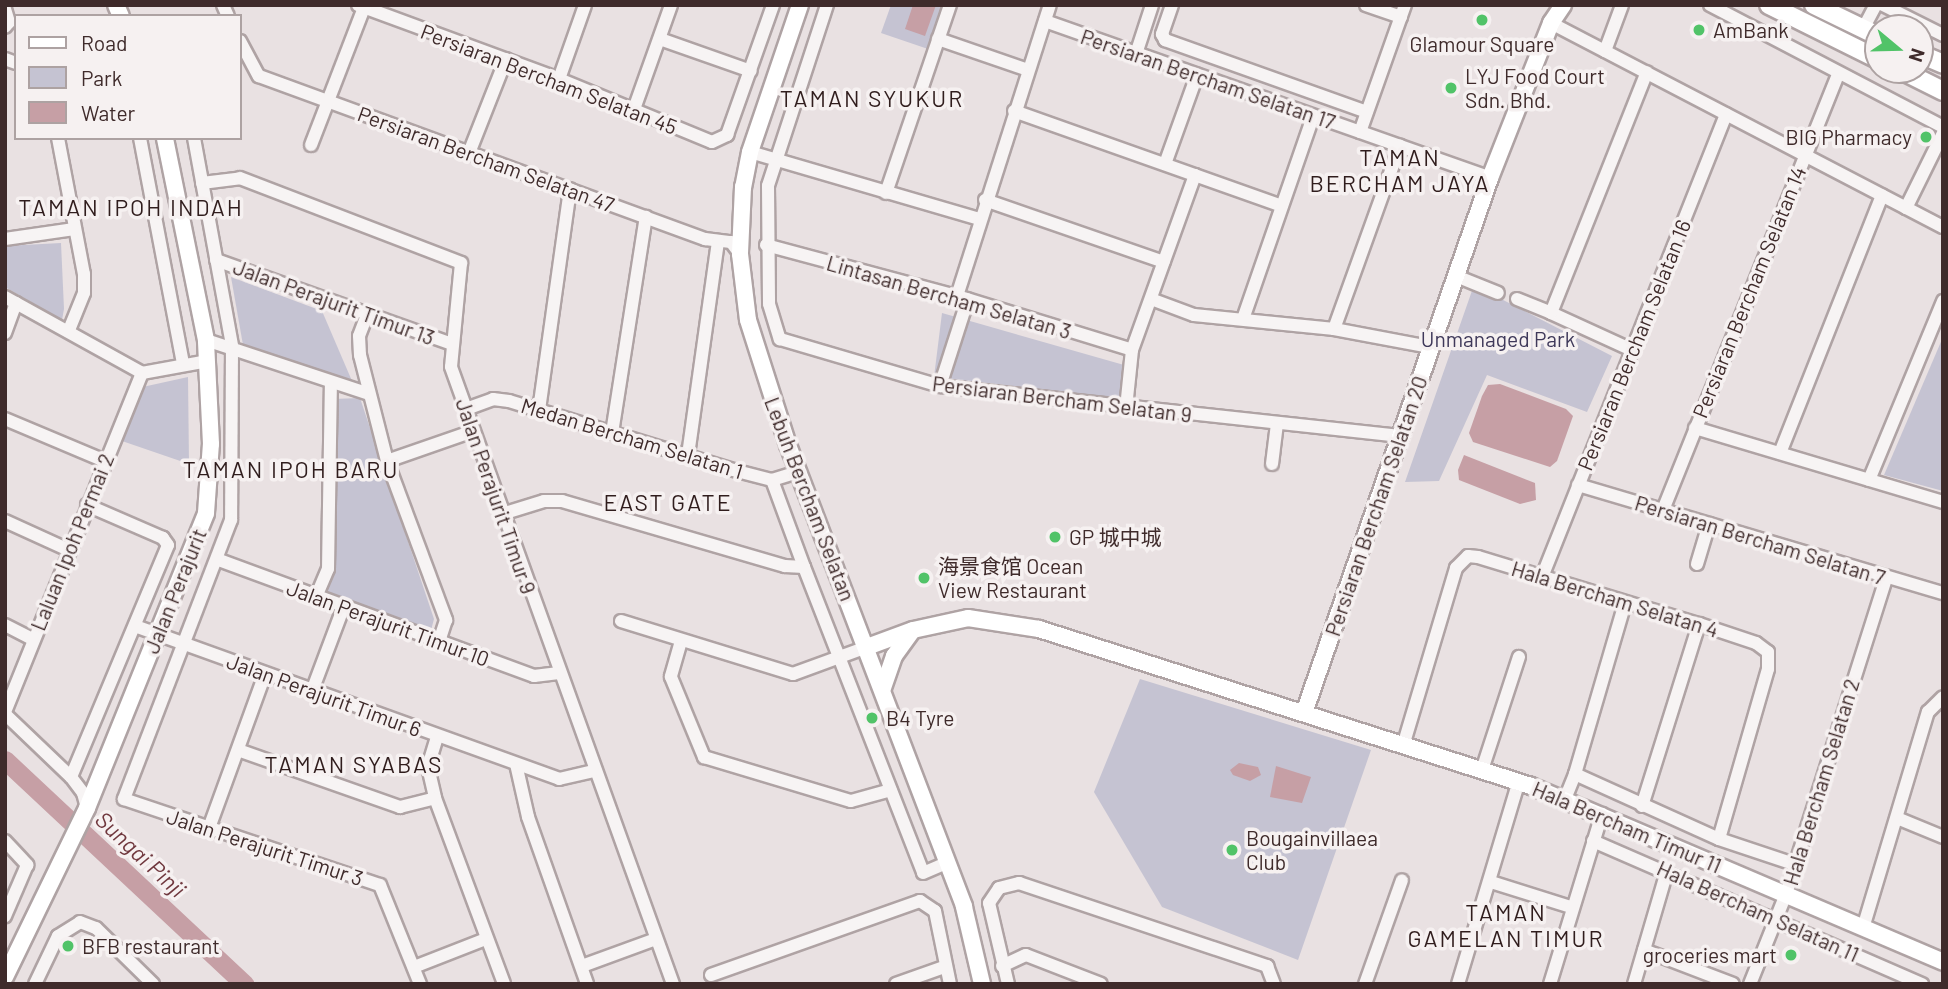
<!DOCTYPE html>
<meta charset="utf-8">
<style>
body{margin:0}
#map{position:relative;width:1948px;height:989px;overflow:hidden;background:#e9e1e2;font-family:Barlow,"Noto Sans SC",sans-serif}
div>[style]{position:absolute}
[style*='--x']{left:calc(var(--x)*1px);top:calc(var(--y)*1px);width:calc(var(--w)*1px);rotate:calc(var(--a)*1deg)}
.green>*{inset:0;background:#c5c3d2}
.water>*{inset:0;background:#c69fa5}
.river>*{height:19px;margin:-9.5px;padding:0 9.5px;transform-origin:9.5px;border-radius:9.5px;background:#c69fa5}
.roads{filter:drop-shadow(2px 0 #afa3a4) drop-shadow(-2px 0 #afa3a4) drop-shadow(0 2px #afa3a4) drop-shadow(0 -2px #afa3a4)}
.street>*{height:12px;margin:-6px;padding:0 6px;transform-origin:6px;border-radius:6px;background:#f7f4f4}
.secondary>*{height:16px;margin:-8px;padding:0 8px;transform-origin:8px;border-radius:8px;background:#fff}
.primary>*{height:18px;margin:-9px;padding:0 9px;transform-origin:9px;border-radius:9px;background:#fff}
.dots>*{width:19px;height:19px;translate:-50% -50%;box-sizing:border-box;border:4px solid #f6f1f1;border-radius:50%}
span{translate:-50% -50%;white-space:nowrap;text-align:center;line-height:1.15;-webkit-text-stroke:7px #f6f1f1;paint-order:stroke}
.poi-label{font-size:21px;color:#3f2b2b}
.left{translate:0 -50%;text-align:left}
.right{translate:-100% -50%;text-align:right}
.street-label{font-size:21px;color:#3f2b2b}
.park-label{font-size:21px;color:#3f395a}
.neighbourhood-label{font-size:23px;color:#301d1d;letter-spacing:2px}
.water-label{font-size:23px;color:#70383e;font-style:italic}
.frame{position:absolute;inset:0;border:7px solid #3f2b2b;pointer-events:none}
.legend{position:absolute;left:14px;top:14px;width:228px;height:126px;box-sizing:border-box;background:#f6f1f1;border:2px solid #ada2a2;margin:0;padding:9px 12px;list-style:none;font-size:21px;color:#3f2b2b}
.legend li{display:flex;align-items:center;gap:14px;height:35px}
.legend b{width:35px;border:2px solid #ada2a2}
.north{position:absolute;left:1864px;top:14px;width:70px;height:70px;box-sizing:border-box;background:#f6f1f1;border:2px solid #ada2a2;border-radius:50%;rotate:109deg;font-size:19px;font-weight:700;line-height:28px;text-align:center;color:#3f2b2b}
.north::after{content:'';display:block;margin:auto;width:24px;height:32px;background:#51c368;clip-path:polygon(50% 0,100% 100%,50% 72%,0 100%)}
</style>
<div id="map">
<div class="green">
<div style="clip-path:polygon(891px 5px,943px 5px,928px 49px,881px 33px)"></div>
<div style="clip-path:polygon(61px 243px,64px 309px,62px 320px,5px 287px,5px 246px)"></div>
<div style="clip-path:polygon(231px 277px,322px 311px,352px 381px,243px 345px)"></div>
<div style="clip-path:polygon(1474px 285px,1612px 356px,1587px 412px,1487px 375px,1439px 481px,1405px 482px)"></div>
<div style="clip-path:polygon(942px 313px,1124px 365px,1125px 403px,934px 377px)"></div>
<div style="clip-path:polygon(1943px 337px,1943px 491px,1884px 475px)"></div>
<div style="clip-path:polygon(188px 377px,189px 464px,122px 441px,138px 388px)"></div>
<div style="clip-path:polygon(360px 398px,434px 619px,430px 634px,325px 597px,334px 556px,333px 399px)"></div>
<div style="clip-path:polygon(1140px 679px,1371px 750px,1298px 960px,1162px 907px,1094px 792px)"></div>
</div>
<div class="water">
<div style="clip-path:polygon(913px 5px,936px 5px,925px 36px,905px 29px)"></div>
<div style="clip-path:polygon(1500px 384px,1566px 409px,1573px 416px,1557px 461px,1550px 467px,1473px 442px,1469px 433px,1482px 396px,1488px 385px)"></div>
<div style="clip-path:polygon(1464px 455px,1535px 483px,1536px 500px,1520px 504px,1459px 480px,1458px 470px)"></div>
<div style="clip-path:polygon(1239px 763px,1258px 767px,1261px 775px,1250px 781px,1233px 775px,1230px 770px)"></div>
<div style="clip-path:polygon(1276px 766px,1311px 777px,1302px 803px,1270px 797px)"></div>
</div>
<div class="river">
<div style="--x:5;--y:760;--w:328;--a:43.1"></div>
</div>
<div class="roads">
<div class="street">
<div style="--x:223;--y:5;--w:12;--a:66"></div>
<div style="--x:358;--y:5;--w:214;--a:20.2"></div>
<div style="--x:559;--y:79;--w:165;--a:22.4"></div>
<div style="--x:712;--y:142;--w:17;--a:-25"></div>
<div style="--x:727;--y:135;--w:138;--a:-70.5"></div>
<div style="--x:827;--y:5;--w:190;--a:108.1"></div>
<div style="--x:768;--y:186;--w:118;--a:89.5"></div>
<div style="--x:769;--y:304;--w:37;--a:73"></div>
<div style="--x:780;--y:339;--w:167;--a:16.4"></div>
<div style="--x:940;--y:386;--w:464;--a:6.2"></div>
<div style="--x:1172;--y:5;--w:31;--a:109"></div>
<div style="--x:1162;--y:34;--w:7;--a:63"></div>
<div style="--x:1165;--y:40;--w:214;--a:19.6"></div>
<div style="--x:1366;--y:5;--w:37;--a:19"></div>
<div style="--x:1710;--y:5;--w:263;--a:27.6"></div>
<div style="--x:1883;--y:5;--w:67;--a:26.6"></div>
<div style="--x:5;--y:9;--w:14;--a:73"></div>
<div style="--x:9;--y:22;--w:6;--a:129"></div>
<div style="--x:1045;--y:21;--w:472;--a:19.4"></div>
<div style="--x:1551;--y:23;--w:442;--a:27.5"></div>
<div style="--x:1863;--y:29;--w:27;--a:-62"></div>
<div style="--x:660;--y:39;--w:96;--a:19.4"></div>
<div style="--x:938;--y:39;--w:95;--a:19"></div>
<div style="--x:240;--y:41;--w:40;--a:62"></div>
<div style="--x:259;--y:76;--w:475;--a:20.1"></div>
<div style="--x:705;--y:239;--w:26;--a:7"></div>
<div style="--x:731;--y:242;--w:15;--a:53"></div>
<div style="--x:1605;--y:51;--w:49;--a:-69.7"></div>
<div style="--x:1136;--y:54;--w:52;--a:-71.9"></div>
<div style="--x:5;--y:59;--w:12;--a:20"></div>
<div style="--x:559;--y:79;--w:78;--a:-70.6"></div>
<div style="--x:1014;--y:111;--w:284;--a:19.5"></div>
<div style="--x:633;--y:112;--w:114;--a:-70.4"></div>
<div style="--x:1360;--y:132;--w:135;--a:-70.5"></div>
<div style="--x:58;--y:138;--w:138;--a:79.2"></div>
<div style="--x:84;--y:274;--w:19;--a:90"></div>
<div style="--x:84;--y:293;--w:40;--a:112"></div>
<div style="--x:140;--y:138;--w:230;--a:79.2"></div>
<div style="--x:194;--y:138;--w:211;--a:79.6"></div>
<div style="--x:232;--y:346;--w:174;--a:90.3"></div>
<div style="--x:231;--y:520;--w:299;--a:111"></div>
<div style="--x:124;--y:799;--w:270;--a:18.6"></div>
<div style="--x:380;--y:885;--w:107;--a:68"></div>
<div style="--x:311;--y:145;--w:147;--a:-68.9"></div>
<div style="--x:750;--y:152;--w:239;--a:16.3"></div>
<div style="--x:469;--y:153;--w:101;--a:-68.5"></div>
<div style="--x:1165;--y:164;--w:95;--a:-70.2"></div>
<div style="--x:202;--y:183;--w:38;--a:-7"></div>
<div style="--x:240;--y:178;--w:237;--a:21"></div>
<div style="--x:461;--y:263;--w:104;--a:95.5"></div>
<div style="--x:451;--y:367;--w:656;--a:70.21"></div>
<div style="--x:886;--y:193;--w:199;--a:-71.2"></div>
<div style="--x:985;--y:200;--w:189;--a:19.1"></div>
<div style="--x:1906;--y:208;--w:84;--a:-63.7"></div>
<div style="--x:5;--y:239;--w:70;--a:-8.2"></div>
<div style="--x:766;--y:245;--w:198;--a:15"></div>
<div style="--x:957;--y:296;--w:183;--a:17.1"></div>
<div style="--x:216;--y:260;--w:251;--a:19.6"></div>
<div style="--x:1456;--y:276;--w:45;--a:22"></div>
<div style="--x:957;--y:296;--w:305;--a:-72.3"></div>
<div style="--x:5;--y:297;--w:157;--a:29"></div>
<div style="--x:1151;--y:299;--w:46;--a:20.4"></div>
<div style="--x:1194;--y:315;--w:141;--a:5.7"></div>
<div style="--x:1334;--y:329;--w:98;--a:10.6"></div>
<div style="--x:1517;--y:299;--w:37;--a:22"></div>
<div style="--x:367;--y:315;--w:22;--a:111"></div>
<div style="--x:359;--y:336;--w:19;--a:87"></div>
<div style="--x:360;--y:355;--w:109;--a:75.7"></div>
<div style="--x:387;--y:461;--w:170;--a:69.6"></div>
<div style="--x:446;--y:620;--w:22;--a:108"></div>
<div style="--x:1243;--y:319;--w:214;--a:-70.9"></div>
<div style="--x:1334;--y:329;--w:195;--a:-70.2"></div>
<div style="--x:5;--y:333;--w:32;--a:-70"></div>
<div style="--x:206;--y:340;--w:172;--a:18.3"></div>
<div style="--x:1632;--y:350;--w:89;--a:-155.4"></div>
<div style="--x:1551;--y:313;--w:259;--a:-68.3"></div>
<div style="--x:142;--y:373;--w:67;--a:-10.3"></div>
<div style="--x:940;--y:386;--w:91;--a:-72.2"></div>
<div style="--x:1126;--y:408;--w:58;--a:-84.1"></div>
<div style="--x:1132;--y:350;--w:186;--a:-70.2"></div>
<div style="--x:466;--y:409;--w:29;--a:-20"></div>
<div style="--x:493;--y:399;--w:16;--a:7"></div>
<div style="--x:509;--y:401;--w:234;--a:17.1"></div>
<div style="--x:733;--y:470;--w:40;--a:14.4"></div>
<div style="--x:772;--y:480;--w:27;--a:-17"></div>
<div style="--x:539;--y:410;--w:223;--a:-82"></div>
<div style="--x:5;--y:419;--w:108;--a:22.8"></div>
<div style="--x:1695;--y:428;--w:259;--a:16.6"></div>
<div style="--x:612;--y:433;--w:219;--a:-81.1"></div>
<div style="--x:1780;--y:453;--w:277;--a:-68.4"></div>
<div style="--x:688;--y:455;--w:216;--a:-82"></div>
<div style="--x:387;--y:461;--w:91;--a:-19.2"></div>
<div style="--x:1272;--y:464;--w:40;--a:-82.9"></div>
<div style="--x:1869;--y:480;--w:194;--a:-67.5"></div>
<div style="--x:1578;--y:485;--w:381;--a:16.5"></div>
<div style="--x:1663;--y:510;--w:469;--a:-68.1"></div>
<div style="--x:502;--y:514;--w:44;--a:-17.2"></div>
<div style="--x:544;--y:501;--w:18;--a:0"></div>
<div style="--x:562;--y:501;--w:232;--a:16.3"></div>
<div style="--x:785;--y:566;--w:19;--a:3"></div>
<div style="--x:804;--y:567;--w:93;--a:-110.2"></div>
<div style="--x:5;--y:521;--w:70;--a:24.4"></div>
<div style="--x:219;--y:560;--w:336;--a:20.2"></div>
<div style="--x:534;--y:676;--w:25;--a:-7"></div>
<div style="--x:1697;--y:564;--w:42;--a:-73.3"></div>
<div style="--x:804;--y:567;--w:328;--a:68.7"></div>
<div style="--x:923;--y:873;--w:26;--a:-23"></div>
<div style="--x:1542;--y:577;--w:498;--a:-68.3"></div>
<div style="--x:316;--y:597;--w:30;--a:-67"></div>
<div style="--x:328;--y:569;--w:187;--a:-89.1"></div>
<div style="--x:1625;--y:603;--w:178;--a:106.3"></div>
<div style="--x:1575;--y:774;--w:158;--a:24.3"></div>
<div style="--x:1719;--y:839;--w:79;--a:18.4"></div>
<div style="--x:621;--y:621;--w:180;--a:17.1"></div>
<div style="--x:793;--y:674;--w:79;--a:-20"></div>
<div style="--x:5;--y:625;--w:31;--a:27"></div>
<div style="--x:135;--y:626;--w:451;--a:19.8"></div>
<div style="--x:559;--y:779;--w:35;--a:-13"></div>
<div style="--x:681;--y:641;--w:37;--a:106"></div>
<div style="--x:671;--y:677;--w:87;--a:67.6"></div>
<div style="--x:704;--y:757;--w:153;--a:16.7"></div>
<div style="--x:851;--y:801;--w:41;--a:-15.4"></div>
<div style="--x:312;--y:691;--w:91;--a:-69.4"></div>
<div style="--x:5;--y:712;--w:366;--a:-68"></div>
<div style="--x:5;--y:714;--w:91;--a:43.7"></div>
<div style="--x:71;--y:777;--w:20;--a:53"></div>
<div style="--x:83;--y:793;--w:16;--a:75"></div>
<div style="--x:437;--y:737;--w:31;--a:107"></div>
<div style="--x:428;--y:767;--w:32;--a:77"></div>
<div style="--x:435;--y:798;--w:198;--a:69.6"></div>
<div style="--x:1403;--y:746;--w:186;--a:-73.4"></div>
<div style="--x:1456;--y:568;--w:17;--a:-45"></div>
<div style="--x:1468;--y:556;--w:10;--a:6"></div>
<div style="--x:1478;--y:557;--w:231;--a:16.9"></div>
<div style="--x:1699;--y:624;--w:60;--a:18.4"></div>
<div style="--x:1756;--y:643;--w:15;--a:37"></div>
<div style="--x:1768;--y:652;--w:17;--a:90"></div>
<div style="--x:1768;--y:669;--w:177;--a:106.1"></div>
<div style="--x:238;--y:750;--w:172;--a:19.4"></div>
<div style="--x:400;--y:807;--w:36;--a:-14"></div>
<div style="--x:516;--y:764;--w:54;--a:77.2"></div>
<div style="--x:528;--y:817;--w:177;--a:70.5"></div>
<div style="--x:1482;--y:770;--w:119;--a:-71.9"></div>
<div style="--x:71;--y:777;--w:251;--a:-67.3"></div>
<div style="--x:168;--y:545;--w:9;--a:-126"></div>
<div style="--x:163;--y:538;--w:83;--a:-156.5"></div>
<div style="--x:1565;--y:799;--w:27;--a:-68"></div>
<div style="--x:1642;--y:806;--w:191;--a:-72.6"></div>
<div style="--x:1897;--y:818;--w:50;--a:22.4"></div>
<div style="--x:209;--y:828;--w:164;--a:-70"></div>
<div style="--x:5;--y:841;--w:33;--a:47"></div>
<div style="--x:27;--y:865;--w:56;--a:113.3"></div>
<div style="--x:1593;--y:841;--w:359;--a:23.5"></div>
<div style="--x:1491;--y:882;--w:84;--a:17.4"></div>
<div style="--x:1863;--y:928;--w:226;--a:-73.3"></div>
<div style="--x:1928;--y:712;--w:21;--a:-45"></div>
<div style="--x:1644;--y:950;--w:95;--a:20.9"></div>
<div style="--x:582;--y:966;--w:79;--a:-20"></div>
<div style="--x:1002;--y:966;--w:26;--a:-25"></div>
<div style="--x:1026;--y:955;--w:80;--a:21.1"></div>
<div style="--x:414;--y:967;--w:77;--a:-21.3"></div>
<div style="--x:711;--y:975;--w:222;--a:-19.5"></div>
<div style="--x:920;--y:901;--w:18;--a:34"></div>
<div style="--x:935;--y:911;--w:75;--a:78.4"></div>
<div style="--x:35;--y:984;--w:53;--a:-64.4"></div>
<div style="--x:58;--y:936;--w:26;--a:-32"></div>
<div style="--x:80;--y:922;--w:17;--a:21"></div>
<div style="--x:96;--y:928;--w:80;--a:44.5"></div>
<div style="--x:896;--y:984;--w:51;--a:-19.5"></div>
<div style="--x:1008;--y:984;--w:83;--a:-103.2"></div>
<div style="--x:989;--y:903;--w:18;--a:-56"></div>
<div style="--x:999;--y:888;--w:21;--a:-14"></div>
<div style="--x:1019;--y:883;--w:262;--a:18.5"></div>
<div style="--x:1267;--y:966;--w:19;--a:69"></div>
<div style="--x:1365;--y:984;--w:110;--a:-70.4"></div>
<div style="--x:1458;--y:984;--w:212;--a:-73.3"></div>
<div style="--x:1550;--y:984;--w:178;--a:-73"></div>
<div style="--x:1634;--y:984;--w:118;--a:-73.7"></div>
<div style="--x:1750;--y:984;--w:97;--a:-68.2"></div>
<div style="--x:1786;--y:894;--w:331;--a:-72.4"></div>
</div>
<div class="secondary">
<div style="--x:116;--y:5;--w:12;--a:66"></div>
<div style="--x:800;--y:5;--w:155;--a:108.8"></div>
<div style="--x:750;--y:152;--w:36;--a:101"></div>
<div style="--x:743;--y:187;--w:67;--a:92.6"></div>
<div style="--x:740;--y:254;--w:66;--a:83.1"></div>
<div style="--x:748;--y:320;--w:131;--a:72.3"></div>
<div style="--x:788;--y:445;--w:494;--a:69.1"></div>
<div style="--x:964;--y:907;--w:79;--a:76.8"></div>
<div style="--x:867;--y:647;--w:49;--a:-20.3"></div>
<div style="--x:913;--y:630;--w:56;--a:-12.3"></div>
<div style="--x:968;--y:618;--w:72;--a:8.8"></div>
<div style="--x:1039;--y:629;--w:516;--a:17.7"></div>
<div style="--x:1531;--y:786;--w:448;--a:23.1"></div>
<div style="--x:883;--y:688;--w:34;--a:-71"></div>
<div style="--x:894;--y:656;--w:31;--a:-54"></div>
<div style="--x:1304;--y:713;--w:566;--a:-70.83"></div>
<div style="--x:1490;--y:178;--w:167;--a:-68.5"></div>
<div style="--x:1551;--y:23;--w:22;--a:-56"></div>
<div style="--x:5;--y:977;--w:188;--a:-64.1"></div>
<div style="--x:87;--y:808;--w:318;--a:-68"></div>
<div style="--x:206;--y:513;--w:69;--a:-85.9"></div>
<div style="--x:211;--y:444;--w:104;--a:-92.8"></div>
<div style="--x:206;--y:340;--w:206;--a:-101.5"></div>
</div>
<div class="primary">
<div style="--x:1769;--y:5;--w:122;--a:26.4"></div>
<div style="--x:1814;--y:5;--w:71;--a:25.8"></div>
<div style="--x:1920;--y:54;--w:25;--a:23"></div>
<div style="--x:1901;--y:70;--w:47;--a:26.6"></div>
</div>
</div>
<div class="dots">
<div style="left:1482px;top:20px;background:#51c368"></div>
<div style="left:1699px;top:30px;background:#51c368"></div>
<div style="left:1451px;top:88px;background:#51c368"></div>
<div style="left:1926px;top:137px;background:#51c368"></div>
<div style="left:1055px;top:537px;background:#51c368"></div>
<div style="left:924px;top:578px;background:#51c368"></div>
<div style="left:872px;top:718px;background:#51c368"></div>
<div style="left:1232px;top:850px;background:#51c368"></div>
<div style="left:68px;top:946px;background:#51c368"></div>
<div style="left:1791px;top:955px;background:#51c368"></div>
</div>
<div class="poi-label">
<span class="left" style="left:1713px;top:30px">AmBank</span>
<span style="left:1482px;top:44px">Glamour Square</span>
<span class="left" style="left:1465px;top:88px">LYJ Food Court<br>Sdn. Bhd.</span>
<span class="right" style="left:1912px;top:137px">BIG Pharmacy</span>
<span class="left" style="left:1069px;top:537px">GP 城中城</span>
<span class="left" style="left:938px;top:578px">海景食馆 Ocean<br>View Restaurant</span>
<span class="left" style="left:886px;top:718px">B4 Tyre</span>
<span class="left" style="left:1246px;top:850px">Bougainvillaea<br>Club</span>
<span class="left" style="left:82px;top:946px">BFB restaurant</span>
<span class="right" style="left:1777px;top:955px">groceries mart</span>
</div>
<div class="street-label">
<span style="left:549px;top:79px;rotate:21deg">Persiaran Bercham Selatan 45</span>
<span style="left:1208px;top:79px;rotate:19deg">Persiaran Bercham Selatan 17</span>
<span style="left:486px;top:159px;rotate:20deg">Persiaran Bercham Selatan 47</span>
<span style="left:1749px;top:292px;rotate:-68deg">Persiaran Bercham Selatan 14</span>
<span style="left:949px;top:297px;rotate:16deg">Lintasan Bercham Selatan 3</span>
<span style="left:334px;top:302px;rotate:20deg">Jalan Perajurit Timur 13</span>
<span style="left:1634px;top:345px;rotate:-68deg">Persiaran Bercham Selatan 16</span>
<span style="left:1062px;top:399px;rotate:7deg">Persiaran Bercham Selatan 9</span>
<span style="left:632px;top:438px;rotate:17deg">Medan Bercham Selatan 1</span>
<span style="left:496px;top:496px;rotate:71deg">Jalan Perajurit Timur 9</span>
<span style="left:810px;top:499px;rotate:69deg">Lebuh Bercham Selatan</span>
<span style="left:1376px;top:506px;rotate:-71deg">Persiaran Bercham Selatan 20</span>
<span style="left:1760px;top:540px;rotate:17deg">Persiaran Bercham Selatan 7</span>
<span style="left:72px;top:542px;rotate:-68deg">Laluan Ipoh Permai 2</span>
<span style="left:175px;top:591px;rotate:-68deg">Jalan Perajurit</span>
<span style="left:1615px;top:599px;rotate:17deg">Hala Bercham Selatan 4</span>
<span style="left:388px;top:623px;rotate:20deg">Jalan Perajurit Timur 10</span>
<span style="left:324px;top:695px;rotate:20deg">Jalan Perajurit Timur 6</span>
<span style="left:1821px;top:782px;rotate:-73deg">Hala Bercham Selatan 2</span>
<span style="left:1627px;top:827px;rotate:23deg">Hala Bercham Timur 11</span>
<span style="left:265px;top:847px;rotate:18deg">Jalan Perajurit Timur 3</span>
<span style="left:1758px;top:911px;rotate:24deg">Hala Bercham Selatan 11</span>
</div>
<div class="park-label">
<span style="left:1498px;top:339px">Unmanaged Park</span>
</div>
<div class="neighbourhood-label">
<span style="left:872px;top:98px">TAMAN SYUKUR</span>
<span style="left:1400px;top:170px">TAMAN<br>BERCHAM JAYA</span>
<span style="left:131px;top:207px">TAMAN IPOH INDAH</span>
<span style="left:291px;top:469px">TAMAN IPOH BARU</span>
<span style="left:668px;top:502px">EAST GATE</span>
<span style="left:354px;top:764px">TAMAN SYABAS</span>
<span style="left:1506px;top:925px">TAMAN<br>GAMELAN TIMUR</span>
</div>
<div class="water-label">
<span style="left:141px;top:854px;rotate:43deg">Sungai Pinji</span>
</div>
<div class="frame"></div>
<ul class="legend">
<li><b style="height:9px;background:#fff"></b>Road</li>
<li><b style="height:19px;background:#c5c3d2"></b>Park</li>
<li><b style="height:19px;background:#c69fa5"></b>Water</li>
</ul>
<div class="north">N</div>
</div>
